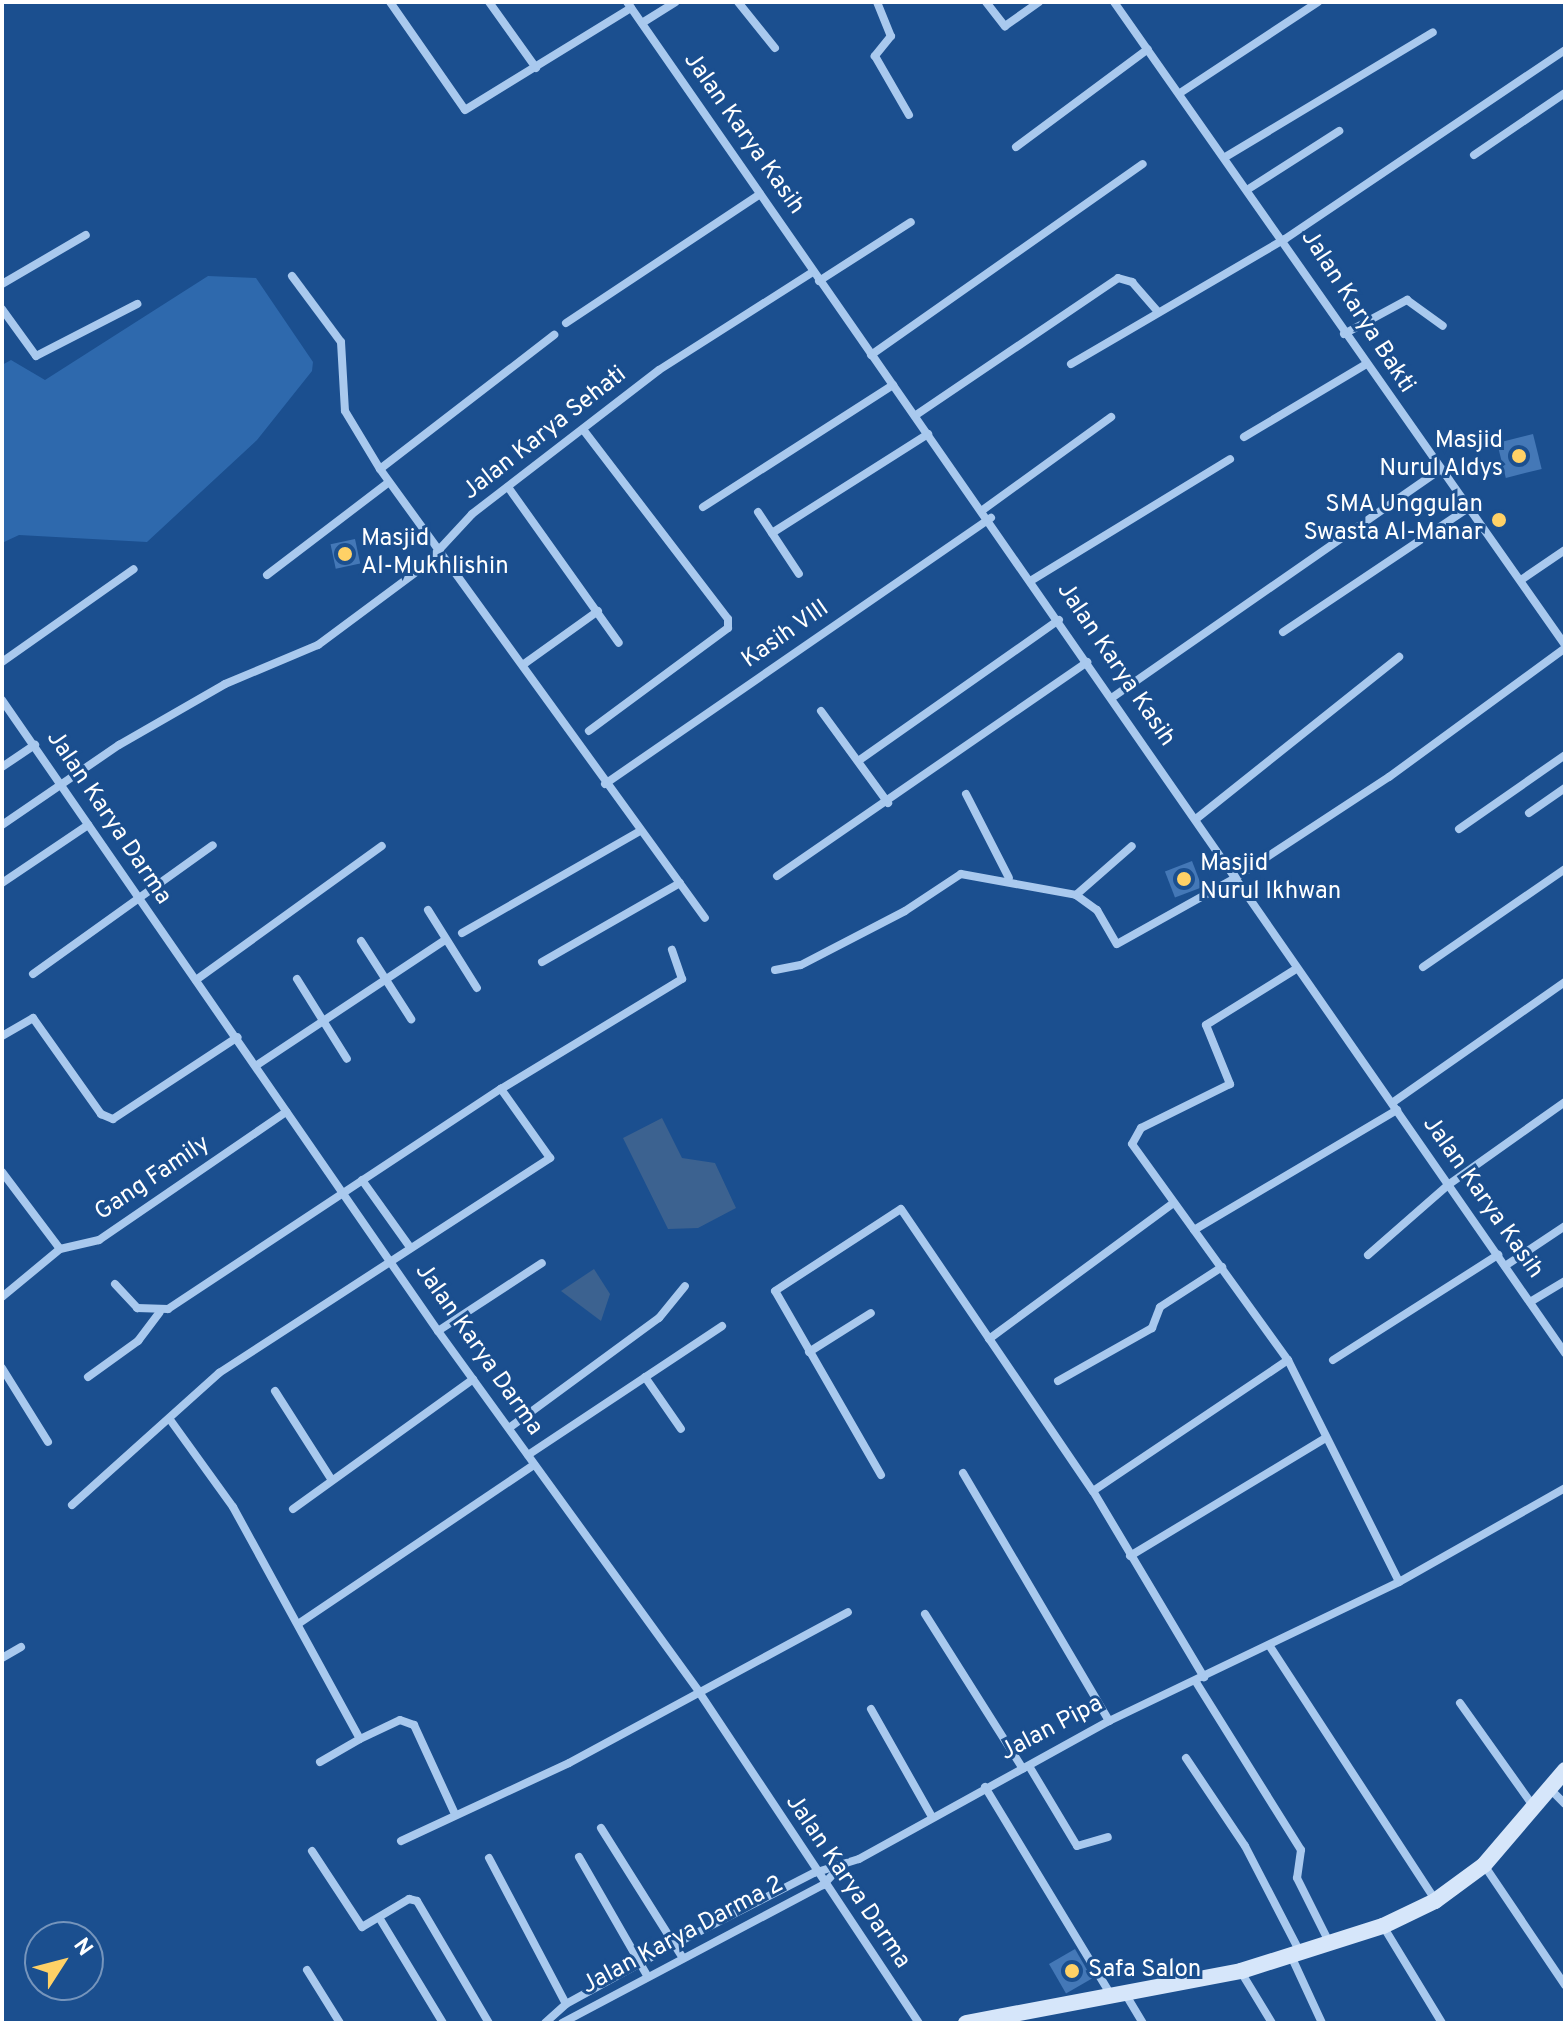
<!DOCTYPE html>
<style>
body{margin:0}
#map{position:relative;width:1567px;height:2025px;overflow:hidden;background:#1b4f8f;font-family:Overpass,sans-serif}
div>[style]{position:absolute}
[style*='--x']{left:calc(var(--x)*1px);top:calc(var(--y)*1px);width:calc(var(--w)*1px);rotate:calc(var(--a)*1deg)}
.green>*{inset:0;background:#2e69ad}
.water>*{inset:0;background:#3c6290}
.building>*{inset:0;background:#4478b7;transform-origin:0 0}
.minor>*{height:8px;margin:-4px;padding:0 4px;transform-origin:4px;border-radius:4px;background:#a9c9ee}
.secondary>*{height:16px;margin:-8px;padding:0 8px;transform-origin:8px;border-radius:8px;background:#d6e6fa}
.dots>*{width:22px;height:22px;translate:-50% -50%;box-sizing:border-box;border:4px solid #1b4f8f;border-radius:50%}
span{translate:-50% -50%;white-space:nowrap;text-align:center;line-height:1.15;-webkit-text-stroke:6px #1b4f8f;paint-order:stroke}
.street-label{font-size:24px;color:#fff}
.poi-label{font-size:24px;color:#fff}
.right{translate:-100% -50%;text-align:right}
.left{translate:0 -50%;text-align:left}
.frame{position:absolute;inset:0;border:4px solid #fff;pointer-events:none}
.north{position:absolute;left:24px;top:1921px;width:80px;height:80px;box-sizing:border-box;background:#1b4f8f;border:2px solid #7695bc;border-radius:50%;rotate:54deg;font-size:22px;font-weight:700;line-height:32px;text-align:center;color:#fff}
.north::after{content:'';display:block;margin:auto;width:28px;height:36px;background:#ffd166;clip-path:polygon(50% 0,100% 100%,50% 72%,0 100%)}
</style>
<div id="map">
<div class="green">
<div style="clip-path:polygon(208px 276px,256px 278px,313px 362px,312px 371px,257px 440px,147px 542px,19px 535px,2px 543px,2px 365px,11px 360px,45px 380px)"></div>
</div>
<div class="water">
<div style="clip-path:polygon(662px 1118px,682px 1158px,715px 1163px,736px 1208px,698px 1228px,668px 1229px,623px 1138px)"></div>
<div style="clip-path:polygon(594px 1269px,610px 1294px,601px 1321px,561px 1291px)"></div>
</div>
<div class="building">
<div style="left:1533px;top:434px;width:36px;height:37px;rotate:76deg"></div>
<div style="left:355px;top:539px;width:25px;height:25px;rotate:78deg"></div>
<div style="left:1192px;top:861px;width:28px;height:29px;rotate:69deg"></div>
<div style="left:1075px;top:1949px;width:34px;height:30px;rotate:60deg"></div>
</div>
<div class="minor">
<div style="--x:390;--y:2;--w:131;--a:55.2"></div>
<div style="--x:465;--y:110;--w:195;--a:-31.6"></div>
<div style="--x:489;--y:2;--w:81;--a:54.5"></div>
<div style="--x:627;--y:2;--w:1645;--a:55.23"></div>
<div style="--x:738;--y:2;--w:59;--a:51.2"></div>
<div style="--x:877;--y:2;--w:37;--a:68"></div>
<div style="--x:891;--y:36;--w:26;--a:129"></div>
<div style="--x:875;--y:56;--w:68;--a:60"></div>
<div style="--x:986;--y:2;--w:31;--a:52"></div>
<div style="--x:1005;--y:26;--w:42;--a:-35.2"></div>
<div style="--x:1114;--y:2;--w:785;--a:54.95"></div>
<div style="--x:642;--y:23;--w:39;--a:-32"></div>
<div style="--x:1180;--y:93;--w:165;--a:-33.4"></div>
<div style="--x:1016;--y:147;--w:164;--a:-36.6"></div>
<div style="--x:1474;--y:155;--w:110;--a:-34.3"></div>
<div style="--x:1227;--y:156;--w:240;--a:-31"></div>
<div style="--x:1250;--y:188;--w:106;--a:-32.6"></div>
<div style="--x:292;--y:276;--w:82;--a:53.4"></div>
<div style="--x:341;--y:342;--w:69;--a:86.7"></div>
<div style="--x:345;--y:411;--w:68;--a:58.9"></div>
<div style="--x:380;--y:469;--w:554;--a:54.1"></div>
<div style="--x:819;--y:281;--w:109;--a:-32.7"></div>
<div style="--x:2;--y:284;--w:97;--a:-30.3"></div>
<div style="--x:2;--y:309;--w:58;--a:54.1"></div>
<div style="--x:36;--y:356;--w:114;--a:-27.2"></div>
<div style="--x:566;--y:323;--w:233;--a:-33.6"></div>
<div style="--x:1344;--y:334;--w:72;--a:-28.4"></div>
<div style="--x:1407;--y:300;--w:44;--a:35.8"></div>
<div style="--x:871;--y:355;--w:332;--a:-35.1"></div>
<div style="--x:1071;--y:364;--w:248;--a:-30.3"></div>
<div style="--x:1285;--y:239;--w:338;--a:-34"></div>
<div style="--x:916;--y:415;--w:244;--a:-34.1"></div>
<div style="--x:1118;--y:278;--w:15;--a:16"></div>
<div style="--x:1132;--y:282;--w:40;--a:49"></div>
<div style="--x:585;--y:432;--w:235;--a:52.6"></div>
<div style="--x:728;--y:619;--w:9;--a:90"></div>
<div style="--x:728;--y:628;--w:173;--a:143.5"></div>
<div style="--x:1244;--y:437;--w:141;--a:-30.8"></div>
<div style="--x:380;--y:469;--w:220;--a:-37.6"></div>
<div style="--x:508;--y:487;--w:191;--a:54.6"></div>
<div style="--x:703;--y:507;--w:226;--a:-32.7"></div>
<div style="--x:984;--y:509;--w:157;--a:-35.9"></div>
<div style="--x:758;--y:512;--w:74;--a:56.5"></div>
<div style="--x:772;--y:533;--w:185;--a:-32.4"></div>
<div style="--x:267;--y:575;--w:153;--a:-37.3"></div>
<div style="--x:1032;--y:580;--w:232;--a:-31.4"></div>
<div style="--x:1521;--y:580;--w:53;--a:-34.3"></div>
<div style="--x:1283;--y:632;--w:223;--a:-33.8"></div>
<div style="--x:2;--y:662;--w:161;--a:-35.2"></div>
<div style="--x:524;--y:664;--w:91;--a:-35.6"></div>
<div style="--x:1113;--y:697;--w:398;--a:-34.8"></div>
<div style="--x:2;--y:700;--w:767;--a:55.36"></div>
<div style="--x:438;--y:1331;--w:445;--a:54.1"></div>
<div style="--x:699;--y:1692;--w:397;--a:56.4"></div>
<div style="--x:821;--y:711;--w:114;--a:53.9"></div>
<div style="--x:861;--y:759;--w:242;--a:-35.1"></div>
<div style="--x:2;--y:767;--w:40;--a:-34"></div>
<div style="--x:605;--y:784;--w:469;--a:-34.6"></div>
<div style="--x:966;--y:794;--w:94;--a:62.9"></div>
<div style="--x:1529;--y:813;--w:44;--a:-34.8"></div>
<div style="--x:1196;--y:819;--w:260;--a:-38.6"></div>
<div style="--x:2;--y:825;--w:142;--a:-34.4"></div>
<div style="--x:119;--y:745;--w:122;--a:-29.9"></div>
<div style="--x:225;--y:684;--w:101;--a:-22.8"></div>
<div style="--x:318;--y:645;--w:131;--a:-36.6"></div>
<div style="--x:423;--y:567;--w:72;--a:-47.2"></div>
<div style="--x:472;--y:514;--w:236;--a:-37.6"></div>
<div style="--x:659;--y:370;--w:183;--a:-32.5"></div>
<div style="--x:1459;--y:829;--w:129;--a:-34.9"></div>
<div style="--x:777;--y:876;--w:377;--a:-34.6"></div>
<div style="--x:2;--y:883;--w:104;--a:-34"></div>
<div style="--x:1076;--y:895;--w:74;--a:-41.2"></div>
<div style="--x:428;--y:910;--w:92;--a:57.9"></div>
<div style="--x:462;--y:933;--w:203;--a:-29.8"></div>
<div style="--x:361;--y:941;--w:93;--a:57.3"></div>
<div style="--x:542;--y:962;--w:159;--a:-29.8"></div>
<div style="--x:1423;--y:967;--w:173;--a:-34.6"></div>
<div style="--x:1296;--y:969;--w:106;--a:148.1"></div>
<div style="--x:1206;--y:1025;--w:64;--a:67.9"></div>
<div style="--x:1230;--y:1084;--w:99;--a:153.7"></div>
<div style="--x:1141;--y:1128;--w:18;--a:119"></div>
<div style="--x:1132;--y:1144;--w:266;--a:54.2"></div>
<div style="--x:1288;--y:1360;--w:248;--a:63.4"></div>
<div style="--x:775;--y:970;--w:26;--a:-11"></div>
<div style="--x:801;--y:965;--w:117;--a:-27.4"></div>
<div style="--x:905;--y:911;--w:67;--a:-33.5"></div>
<div style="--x:961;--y:874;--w:117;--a:10.3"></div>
<div style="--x:1076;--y:895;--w:26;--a:36"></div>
<div style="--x:1097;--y:910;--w:39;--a:60"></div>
<div style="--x:1117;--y:944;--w:135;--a:-29.2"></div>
<div style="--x:1235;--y:878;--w:184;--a:-33.3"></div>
<div style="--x:1389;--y:777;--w:218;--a:-36.2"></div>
<div style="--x:33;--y:974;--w:221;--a:-35.6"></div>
<div style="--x:297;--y:979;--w:94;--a:58"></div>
<div style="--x:196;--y:980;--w:229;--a:-35.8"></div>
<div style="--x:2;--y:1036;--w:36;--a:-30"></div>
<div style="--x:33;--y:1018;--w:118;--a:54.7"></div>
<div style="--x:101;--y:1114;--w:13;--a:23"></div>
<div style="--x:113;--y:1119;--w:149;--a:-33.3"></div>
<div style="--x:257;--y:1065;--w:226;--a:-33.6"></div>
<div style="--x:1392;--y:1103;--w:211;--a:-35"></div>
<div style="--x:2;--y:1172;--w:96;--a:53"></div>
<div style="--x:362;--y:1180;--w:81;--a:54.5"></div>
<div style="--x:1194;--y:1230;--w:236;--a:-30.6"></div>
<div style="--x:1368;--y:1255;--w:106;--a:-41.2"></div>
<div style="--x:1448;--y:1185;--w:143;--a:-35.4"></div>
<div style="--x:1505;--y:1266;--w:72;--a:-33.7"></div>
<div style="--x:115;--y:1284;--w:33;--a:47"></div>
<div style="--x:137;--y:1308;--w:31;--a:2"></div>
<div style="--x:168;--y:1309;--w:399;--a:-33.5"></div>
<div style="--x:501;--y:1089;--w:212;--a:-31.3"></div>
<div style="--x:682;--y:979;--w:31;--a:-109"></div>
<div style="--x:2;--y:1297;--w:75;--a:-39.6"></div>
<div style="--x:60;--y:1249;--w:40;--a:-13"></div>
<div style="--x:99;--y:1240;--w:227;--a:-34.4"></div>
<div style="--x:1530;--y:1302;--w:41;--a:-31"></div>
<div style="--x:438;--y:1331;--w:124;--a:-33.2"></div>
<div style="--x:989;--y:1339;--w:227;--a:-36.4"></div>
<div style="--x:809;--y:1352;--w:73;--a:-32.2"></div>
<div style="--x:1333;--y:1360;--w:196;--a:-32.5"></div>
<div style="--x:2;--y:1368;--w:87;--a:58.1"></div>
<div style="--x:88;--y:1377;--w:62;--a:-35.8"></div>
<div style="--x:138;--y:1341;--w:36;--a:-53"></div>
<div style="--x:645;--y:1377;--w:63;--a:55.3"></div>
<div style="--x:1058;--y:1381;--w:108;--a:-29.4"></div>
<div style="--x:1152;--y:1328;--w:22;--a:-69"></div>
<div style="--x:1160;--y:1307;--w:74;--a:-32.8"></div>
<div style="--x:275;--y:1391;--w:104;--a:57.5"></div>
<div style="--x:171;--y:1421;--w:106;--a:54.2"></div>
<div style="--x:233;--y:1507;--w:264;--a:61.3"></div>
<div style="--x:360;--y:1739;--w:44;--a:-25.4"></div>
<div style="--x:400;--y:1720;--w:15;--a:20"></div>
<div style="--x:414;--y:1725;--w:98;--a:65.3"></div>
<div style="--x:509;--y:1428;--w:186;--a:-36.3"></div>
<div style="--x:659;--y:1318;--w:41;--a:-50.9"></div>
<div style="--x:528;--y:1455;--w:233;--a:-33.6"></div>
<div style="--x:963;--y:1473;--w:288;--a:59.5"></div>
<div style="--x:881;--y:1475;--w:212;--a:-119.9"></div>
<div style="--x:775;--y:1291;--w:150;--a:-33.1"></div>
<div style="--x:901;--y:1209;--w:341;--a:55.8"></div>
<div style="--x:1093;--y:1491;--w:217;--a:59.2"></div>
<div style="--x:1093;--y:1491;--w:235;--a:-33.9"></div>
<div style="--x:72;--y:1505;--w:198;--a:-41.9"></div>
<div style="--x:219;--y:1373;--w:395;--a:-33"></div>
<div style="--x:550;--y:1158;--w:85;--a:-125.4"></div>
<div style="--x:293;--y:1509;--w:222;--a:-35.8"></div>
<div style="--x:1130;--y:1556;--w:227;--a:-31.1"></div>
<div style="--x:925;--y:1614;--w:183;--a:57.7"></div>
<div style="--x:298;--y:1624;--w:285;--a:-34"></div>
<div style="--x:1269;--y:1645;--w:304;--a:56.9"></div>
<div style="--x:2;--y:1658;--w:22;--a:-30"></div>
<div style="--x:1196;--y:1682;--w:198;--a:58"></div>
<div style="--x:1301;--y:1850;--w:28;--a:98"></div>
<div style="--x:1297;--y:1878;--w:74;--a:63.4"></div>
<div style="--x:1460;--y:1703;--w:128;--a:54.6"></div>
<div style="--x:871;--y:1709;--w:124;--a:60.5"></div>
<div style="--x:1186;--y:1758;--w:106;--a:56.2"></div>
<div style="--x:1245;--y:1846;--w:122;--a:62.6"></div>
<div style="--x:320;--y:1762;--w:46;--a:-29.9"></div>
<div style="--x:1029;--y:1766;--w:93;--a:59"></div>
<div style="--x:1077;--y:1846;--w:32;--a:-16"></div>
<div style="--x:985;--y:1787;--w:243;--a:58.8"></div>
<div style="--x:1550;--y:1789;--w:21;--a:45"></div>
<div style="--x:601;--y:1828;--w:154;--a:57.8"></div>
<div style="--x:401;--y:1841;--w:185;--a:-24.9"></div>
<div style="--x:569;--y:1763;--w:317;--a:-28.4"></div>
<div style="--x:312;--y:1851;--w:91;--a:56.7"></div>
<div style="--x:362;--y:1927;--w:55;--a:-30.8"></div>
<div style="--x:409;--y:1899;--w:8;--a:14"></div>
<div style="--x:417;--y:1901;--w:142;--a:59.5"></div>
<div style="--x:579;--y:1857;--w:138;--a:60.1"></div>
<div style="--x:489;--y:1858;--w:165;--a:62.2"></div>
<div style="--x:1484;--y:1865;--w:145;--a:56"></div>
<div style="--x:380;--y:1919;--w:122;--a:58.8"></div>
<div style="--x:1383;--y:1926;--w:114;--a:58.7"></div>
<div style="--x:1292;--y:1958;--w:72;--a:65.2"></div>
<div style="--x:307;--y:1970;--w:62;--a:58.1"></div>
<div style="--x:1241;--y:1972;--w:60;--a:58.7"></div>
<div style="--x:1126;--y:1995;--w:33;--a:59"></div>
<div style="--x:545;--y:2023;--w:28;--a:-42"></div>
<div style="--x:566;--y:2004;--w:124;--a:-28.8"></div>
<div style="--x:675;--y:1944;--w:156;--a:-27.1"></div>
<div style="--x:814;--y:1873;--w:47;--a:-17.3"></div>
<div style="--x:859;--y:1859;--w:286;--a:-28.9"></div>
<div style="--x:1109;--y:1721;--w:322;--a:-25.6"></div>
<div style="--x:1399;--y:1582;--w:191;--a:-29.5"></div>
<div style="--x:562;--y:2023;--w:295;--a:-27.9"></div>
<div style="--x:823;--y:1885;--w:22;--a:-47"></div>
</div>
<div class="secondary">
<div style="--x:966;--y:2023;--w:280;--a:-10.7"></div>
<div style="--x:1241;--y:1971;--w:149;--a:-17.6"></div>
<div style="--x:1383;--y:1926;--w:58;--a:-25.7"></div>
<div style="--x:1435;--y:1901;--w:61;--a:-36.3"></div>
<div style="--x:1484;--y:1865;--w:125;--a:-49.5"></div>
</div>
<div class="dots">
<div style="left:1519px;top:456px;background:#ffd166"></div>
<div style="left:1499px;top:520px;background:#ffd166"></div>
<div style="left:345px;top:554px;background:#ffd166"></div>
<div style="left:1184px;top:879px;background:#ffd166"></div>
<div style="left:1072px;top:1971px;background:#ffd166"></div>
</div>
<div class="street-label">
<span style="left:743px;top:134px;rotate:55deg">Jalan Karya Kasih</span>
<span style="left:1357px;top:312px;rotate:57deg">Jalan Karya Bakti</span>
<span style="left:545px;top:434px;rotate:-38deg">Jalan Karya Sehati</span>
<span style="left:786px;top:635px;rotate:-35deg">Kasih VIII</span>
<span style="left:1115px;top:665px;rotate:56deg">Jalan Karya Kasih</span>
<span style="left:108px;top:818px;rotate:56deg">Jalan Karya Darma</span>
<span style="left:153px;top:1179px;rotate:-34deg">Gang Family</span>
<span style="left:1482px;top:1198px;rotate:55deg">Jalan Karya Kasih</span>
<span style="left:478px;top:1350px;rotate:55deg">Jalan Karya Darma</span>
<span style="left:1052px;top:1729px;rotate:-28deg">Jalan Pipa</span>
<span style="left:847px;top:1882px;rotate:56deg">Jalan Karya Darma</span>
<span style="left:683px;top:1936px;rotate:-28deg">Jalan Karya Darma 2</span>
</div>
<div class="poi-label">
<span class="right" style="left:1503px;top:456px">Masjid<br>Nurul Aldys</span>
<span class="right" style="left:1483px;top:520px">SMA Unggulan<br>Swasta Al-Manar</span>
<span class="left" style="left:361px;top:554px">Masjid<br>Al-Mukhlishin</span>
<span class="left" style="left:1200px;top:879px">Masjid<br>Nurul Ikhwan</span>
<span class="left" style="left:1088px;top:1971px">Safa Salon</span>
</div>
<div class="frame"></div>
<div class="north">N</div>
</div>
